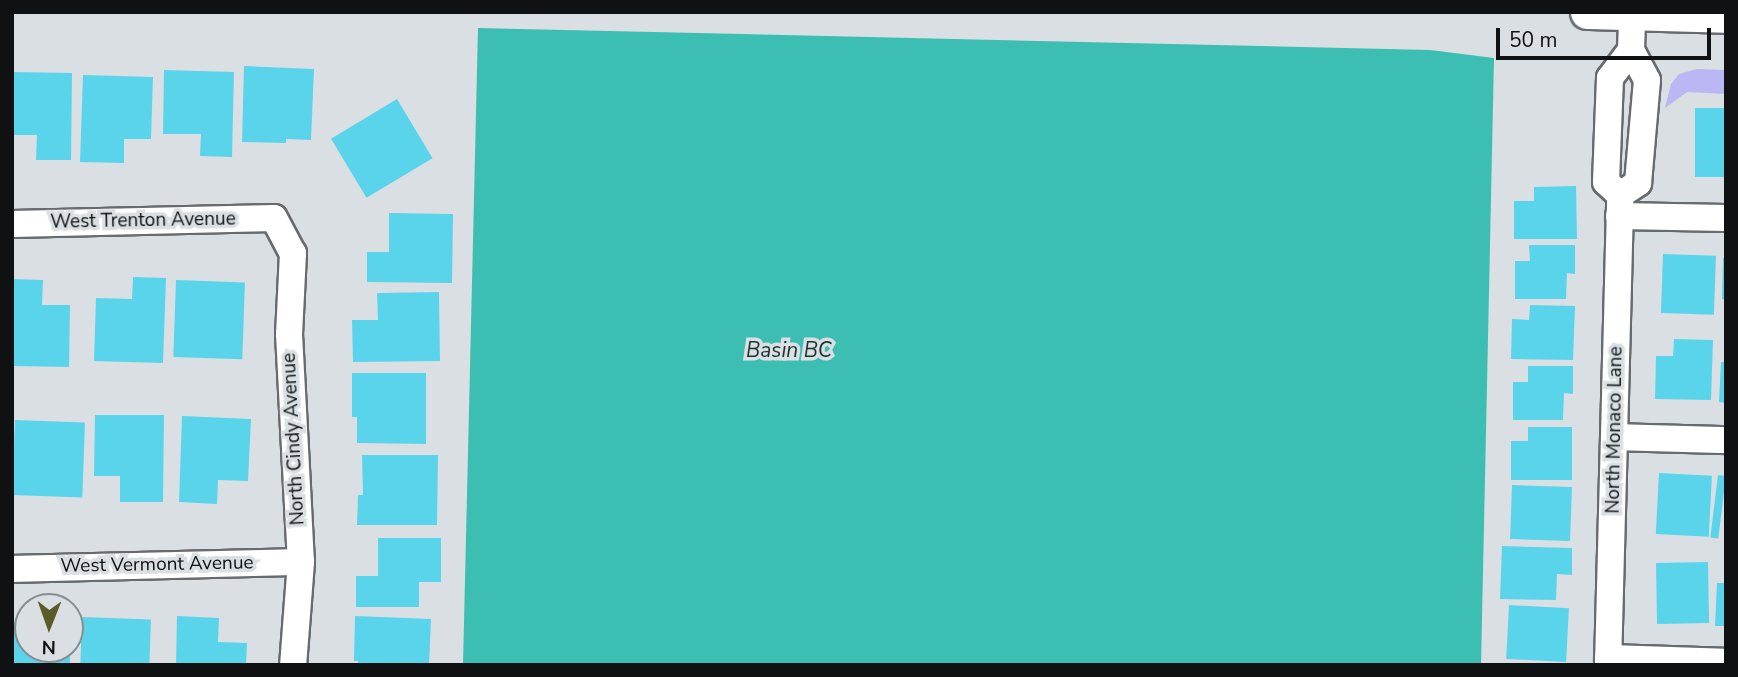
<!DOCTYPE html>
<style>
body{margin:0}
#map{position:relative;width:1738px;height:677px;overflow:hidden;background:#dadfe3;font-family:"Nunito Sans",sans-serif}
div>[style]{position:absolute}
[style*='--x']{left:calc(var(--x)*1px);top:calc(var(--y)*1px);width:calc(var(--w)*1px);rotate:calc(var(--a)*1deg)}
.green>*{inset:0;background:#bbb6f4}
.water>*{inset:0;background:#3cbeb2}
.building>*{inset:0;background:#5ad4eb;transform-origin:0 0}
.roads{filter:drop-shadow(2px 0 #676b6f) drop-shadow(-2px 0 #676b6f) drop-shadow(0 2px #676b6f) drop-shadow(0 -2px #676b6f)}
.minor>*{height:26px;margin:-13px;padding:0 13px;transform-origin:13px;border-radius:13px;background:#fff}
.tertiary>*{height:33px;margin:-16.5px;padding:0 16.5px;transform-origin:16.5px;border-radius:16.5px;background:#fff}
span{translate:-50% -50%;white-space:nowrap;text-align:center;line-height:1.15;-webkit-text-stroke:7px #dadfe3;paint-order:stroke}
.street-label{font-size:19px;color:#0f1112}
.water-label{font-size:21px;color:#1c322f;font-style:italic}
.frame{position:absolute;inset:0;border:14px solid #0f1112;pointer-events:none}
.north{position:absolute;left:14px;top:593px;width:70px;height:70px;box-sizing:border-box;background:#dadfe3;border:2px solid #898d8f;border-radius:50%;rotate:181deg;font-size:19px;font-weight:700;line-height:28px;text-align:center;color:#0f1112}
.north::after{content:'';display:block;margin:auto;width:24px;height:32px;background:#5a5b28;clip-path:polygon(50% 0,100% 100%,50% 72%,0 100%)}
.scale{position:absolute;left:1496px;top:28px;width:215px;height:32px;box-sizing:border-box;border:4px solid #0f1112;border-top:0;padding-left:9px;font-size:21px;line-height:24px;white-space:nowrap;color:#0f1112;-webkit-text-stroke:5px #dadfe3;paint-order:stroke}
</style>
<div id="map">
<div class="green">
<div style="clip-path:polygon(1697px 69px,1726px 70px,1726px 94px,1687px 92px,1665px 108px,1671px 84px,1679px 74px)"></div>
</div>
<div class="water">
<div style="clip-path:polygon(478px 28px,1430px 50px,1494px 58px,1481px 665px,463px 665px)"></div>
</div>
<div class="building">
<div style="clip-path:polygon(244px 66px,314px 69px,311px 140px,286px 139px,286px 143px,242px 142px)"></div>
<div style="clip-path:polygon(164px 70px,234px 72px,232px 157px,200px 156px,201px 134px,163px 134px)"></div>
<div style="clip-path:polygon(12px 72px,72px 73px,71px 160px,36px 160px,37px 135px,12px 135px)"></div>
<div style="clip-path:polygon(83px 75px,153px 77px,151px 139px,124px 139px,124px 163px,80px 162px)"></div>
<div style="left:397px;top:99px;width:69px;height:77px;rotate:59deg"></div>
<div style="left:1695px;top:108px;width:31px;height:69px"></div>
<div style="clip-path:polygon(1576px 186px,1577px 239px,1514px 239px,1514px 201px,1534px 201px,1534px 187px)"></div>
<div style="clip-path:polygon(389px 213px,453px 214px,452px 283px,367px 282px,367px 252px,389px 252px)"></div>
<div style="clip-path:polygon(1529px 245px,1575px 245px,1575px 274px,1567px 273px,1566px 299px,1515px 299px,1515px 261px,1530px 261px)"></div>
<div style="left:1663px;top:254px;width:53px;height:59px;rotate:2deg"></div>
<div style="clip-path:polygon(1723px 258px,1726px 258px,1726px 300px,1722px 299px)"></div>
<div style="clip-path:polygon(133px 277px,166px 278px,163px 363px,94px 361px,96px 298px,132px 299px)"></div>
<div style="clip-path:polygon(12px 279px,43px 280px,42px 305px,70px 305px,69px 367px,12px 366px)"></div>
<div style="left:176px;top:280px;width:69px;height:77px;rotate:2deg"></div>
<div style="clip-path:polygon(439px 292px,440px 361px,353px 362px,352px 320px,378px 320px,377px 293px)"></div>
<div style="clip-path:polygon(1530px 305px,1575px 306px,1573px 360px,1511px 359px,1512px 319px,1529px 320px)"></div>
<div style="clip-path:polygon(1674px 339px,1713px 340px,1711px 400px,1655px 399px,1656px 356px,1673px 356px)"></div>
<div style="clip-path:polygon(1721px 362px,1726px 362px,1726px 403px,1719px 402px)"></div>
<div style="clip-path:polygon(1528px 366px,1573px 366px,1573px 394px,1564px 393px,1563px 420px,1513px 420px,1513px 382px,1528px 382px)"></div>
<div style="clip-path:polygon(352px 373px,426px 373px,426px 444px,357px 443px,357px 417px,352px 417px)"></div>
<div style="clip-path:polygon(95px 415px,164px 415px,163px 502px,120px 502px,120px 476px,94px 476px)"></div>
<div style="clip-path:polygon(182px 416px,251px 419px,248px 481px,218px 480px,217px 504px,179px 502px)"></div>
<div style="left:15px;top:420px;width:70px;height:75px;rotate:2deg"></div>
<div style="clip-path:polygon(1528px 427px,1572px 427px,1572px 480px,1511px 480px,1511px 441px,1528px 441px)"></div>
<div style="clip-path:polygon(362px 455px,438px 455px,437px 525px,357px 525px,358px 495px,363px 495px)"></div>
<div style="left:1659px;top:473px;width:53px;height:61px;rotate:3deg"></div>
<div style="left:1718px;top:475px;width:8px;height:63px;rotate:7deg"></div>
<div style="left:1512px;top:485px;width:60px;height:54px;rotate:2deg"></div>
<div style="clip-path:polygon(378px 538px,441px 538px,441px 582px,419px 582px,419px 607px,356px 607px,356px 576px,378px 576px)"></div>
<div style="clip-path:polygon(1502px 546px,1572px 548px,1572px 575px,1557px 574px,1556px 600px,1500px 599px)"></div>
<div style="left:1708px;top:562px;width:61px;height:52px;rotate:89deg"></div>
<div style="clip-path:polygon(1717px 583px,1726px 583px,1726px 626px,1715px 626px)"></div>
<div style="left:1509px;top:605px;width:60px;height:54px;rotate:3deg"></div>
<div style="clip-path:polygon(177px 616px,219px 618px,218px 642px,247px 643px,246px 665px,176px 665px)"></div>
<div style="clip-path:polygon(355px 616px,431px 619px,429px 665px,358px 665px,358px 661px,354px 661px)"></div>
<div style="left:82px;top:617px;width:69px;height:48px;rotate:2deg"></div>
<div style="clip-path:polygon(12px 622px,28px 622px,28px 649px,70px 649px,70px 665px,12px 665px)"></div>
</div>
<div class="roads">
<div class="minor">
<div style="--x:1620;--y:195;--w:22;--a:-34"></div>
<div style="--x:1638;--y:183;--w:103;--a:-85"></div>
<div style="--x:1647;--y:80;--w:34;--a:-118"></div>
<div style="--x:1631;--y:50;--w:37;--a:-88"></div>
<div style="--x:1620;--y:195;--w:19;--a:-137"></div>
<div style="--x:1606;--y:182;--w:104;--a:-87.8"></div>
<div style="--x:1610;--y:78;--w:35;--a:-53"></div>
<div style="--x:1619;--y:216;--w:107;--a:1.1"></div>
<div style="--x:12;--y:224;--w:262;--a:-1.3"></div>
<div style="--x:274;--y:218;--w:40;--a:62"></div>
<div style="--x:293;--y:253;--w:81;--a:92.8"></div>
<div style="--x:289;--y:334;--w:228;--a:87"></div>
<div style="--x:301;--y:562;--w:103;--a:94.4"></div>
<div style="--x:1616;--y:437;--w:110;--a:1.6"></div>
<div style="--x:12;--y:569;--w:289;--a:-1.4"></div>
<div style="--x:1608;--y:658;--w:118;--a:1.9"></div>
<div style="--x:1608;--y:665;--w:470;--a:-88.5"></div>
</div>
<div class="tertiary">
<div style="--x:1587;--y:12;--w:139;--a:1.6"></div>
</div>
</div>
<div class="street-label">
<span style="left:143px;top:221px;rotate:-1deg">West Trenton Avenue</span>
<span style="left:1615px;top:430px;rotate:-89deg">North Monaco Lane</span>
<span style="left:294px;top:439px;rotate:-93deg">North Cindy Avenue</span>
<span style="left:157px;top:565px;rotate:-1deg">West Vermont Avenue</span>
</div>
<div class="water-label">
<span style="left:789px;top:350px">Basin BC</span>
</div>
<div class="frame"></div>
<div class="north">N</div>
<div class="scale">50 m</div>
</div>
